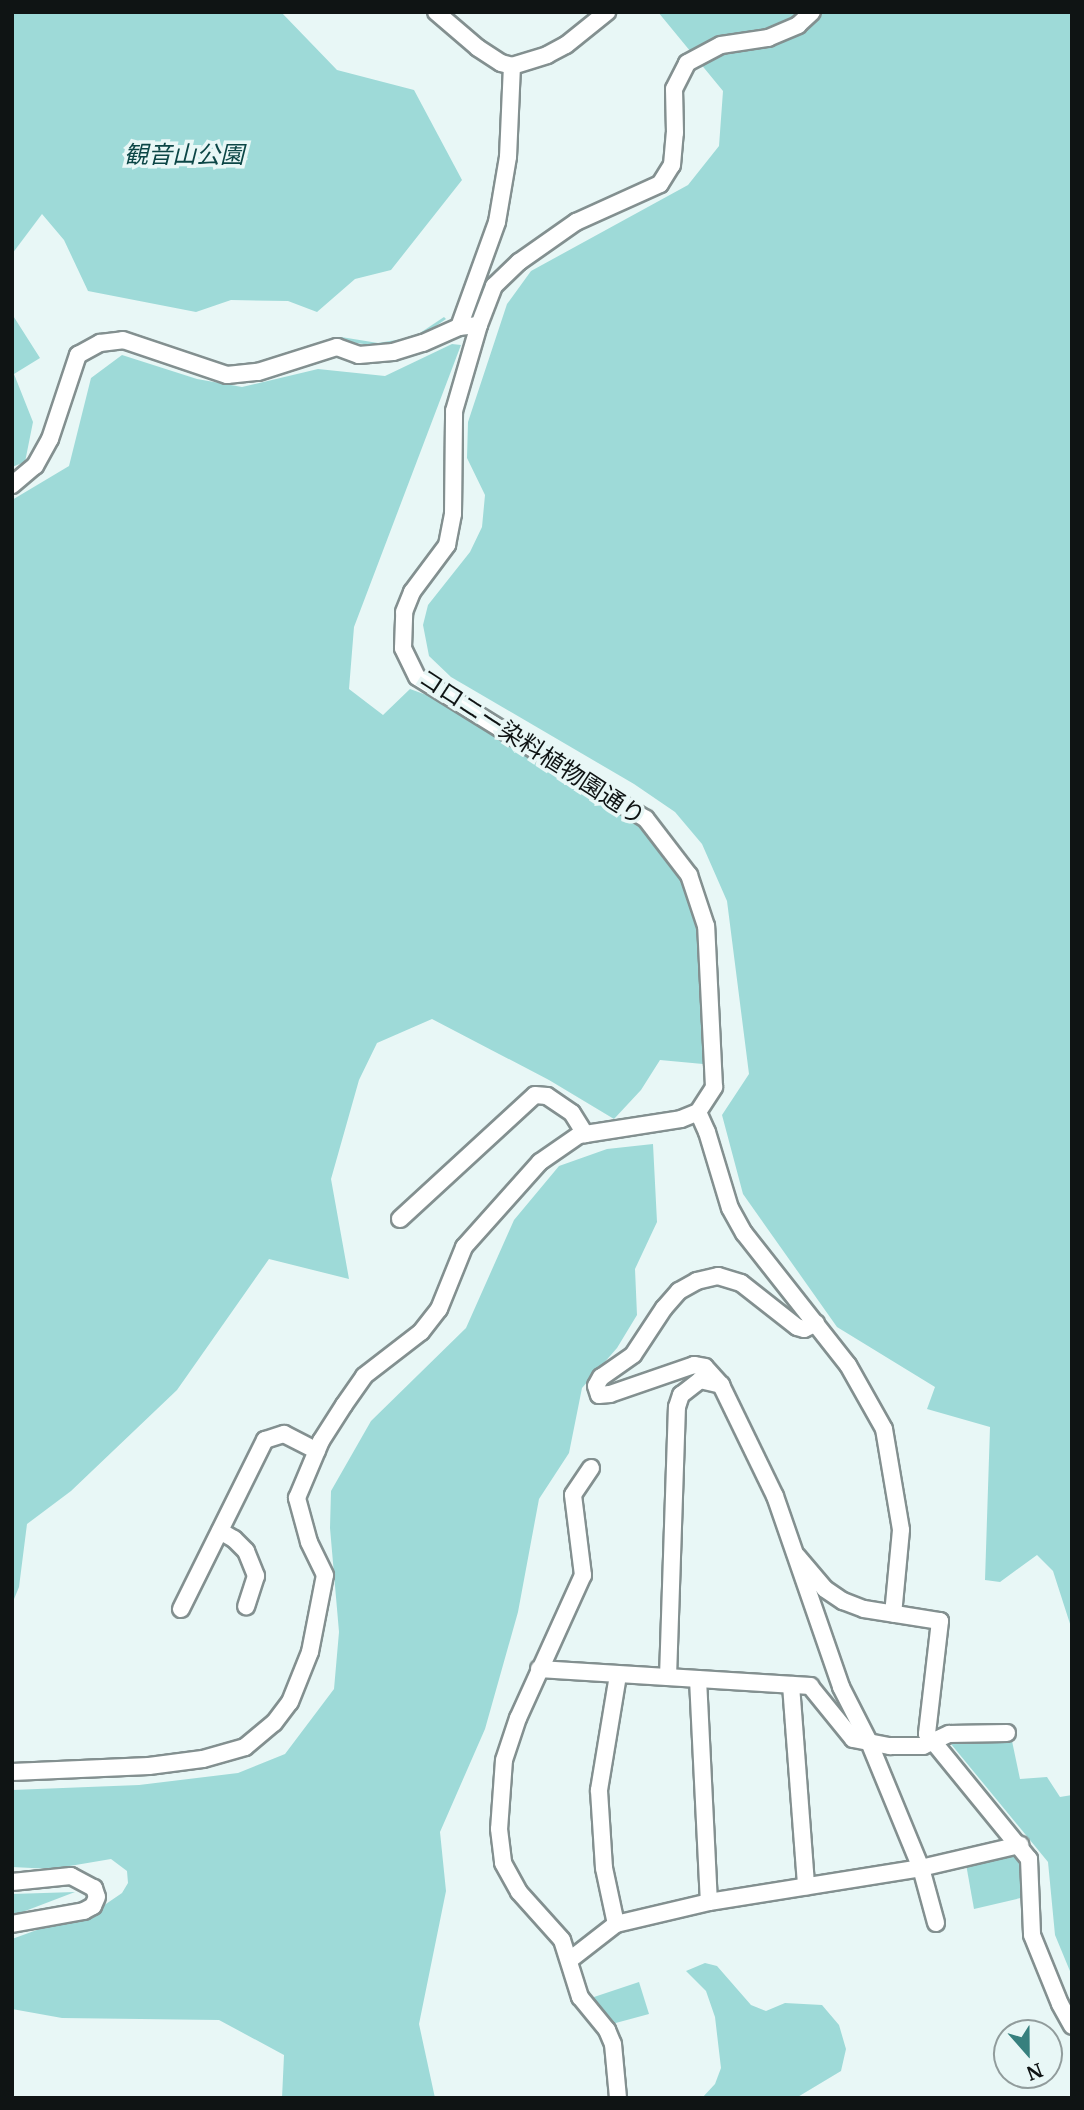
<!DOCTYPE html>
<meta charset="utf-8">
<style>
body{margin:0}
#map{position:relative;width:1084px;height:2110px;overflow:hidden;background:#e8f7f6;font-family:Merriweather,"Noto Sans JP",serif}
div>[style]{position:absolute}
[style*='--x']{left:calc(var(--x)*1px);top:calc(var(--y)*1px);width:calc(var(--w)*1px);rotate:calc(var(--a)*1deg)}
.green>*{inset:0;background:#9edad8}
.roads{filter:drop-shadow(2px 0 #839090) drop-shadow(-2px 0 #839090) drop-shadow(0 2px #839090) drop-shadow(0 -2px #839090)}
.minor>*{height:16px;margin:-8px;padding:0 8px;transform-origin:8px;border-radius:8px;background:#fff}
span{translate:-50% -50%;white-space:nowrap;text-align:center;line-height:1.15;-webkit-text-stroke:7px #e8f7f6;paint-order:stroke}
.park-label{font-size:24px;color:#0c4646;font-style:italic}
.street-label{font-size:24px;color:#0f1414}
.frame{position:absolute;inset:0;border:14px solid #0f1414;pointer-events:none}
.north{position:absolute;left:993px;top:2019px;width:70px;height:70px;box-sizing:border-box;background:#e8f7f6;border:2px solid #919c9c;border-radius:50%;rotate:159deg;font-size:19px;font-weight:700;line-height:28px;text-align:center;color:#0f1414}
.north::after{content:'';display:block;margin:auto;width:24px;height:32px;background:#37807e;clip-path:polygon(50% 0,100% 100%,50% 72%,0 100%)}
</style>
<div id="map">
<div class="green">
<div style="clip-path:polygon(12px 12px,281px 12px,337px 70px,414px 90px,462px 180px,391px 270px,355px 279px,317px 312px,288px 301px,231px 300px,196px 312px,88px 291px,64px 240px,42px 214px,12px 254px)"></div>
<div style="clip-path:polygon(658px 12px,1072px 12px,1072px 1630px,1053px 1571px,1037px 1555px,1000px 1582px,985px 1580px,990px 1427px,927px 1409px,935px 1387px,837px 1327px,743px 1194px,722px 1115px,749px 1074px,727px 901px,702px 844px,675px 812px,634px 784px,451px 677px,429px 656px,423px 625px,428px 605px,470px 552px,482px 527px,485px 495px,467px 458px,468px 422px,507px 304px,531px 271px,688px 185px,719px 146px,723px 91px)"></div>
<div style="clip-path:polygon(12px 314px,40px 358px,14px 374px,33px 422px,25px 462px,12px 467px)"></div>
<div style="clip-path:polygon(444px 317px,446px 319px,423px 335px,403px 341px,379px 346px,341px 341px,341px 337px,378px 343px,402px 339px,420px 333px)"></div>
<div style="clip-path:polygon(452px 344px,461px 345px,354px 627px,349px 689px,383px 715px,410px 689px,443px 701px,649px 824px,682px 866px,712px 961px,703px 1064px,660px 1060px,641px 1090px,614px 1119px,549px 1080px,432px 1019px,377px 1043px,359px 1080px,331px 1179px,349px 1279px,269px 1259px,177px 1390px,71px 1491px,27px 1524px,19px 1587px,12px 1604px,12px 500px,69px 466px,91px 378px,122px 355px,197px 379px,242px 387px,318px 369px,385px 376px)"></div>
<div style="clip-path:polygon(653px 1144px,657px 1222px,635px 1269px,637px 1315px,617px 1348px,582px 1388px,569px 1453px,539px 1499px,518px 1612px,485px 1729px,440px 1832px,446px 1891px,419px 2024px,435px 2098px,282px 2098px,284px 2055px,219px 2020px,62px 2018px,12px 2009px,12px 1939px,103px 1906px,122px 1893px,128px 1883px,127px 1871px,111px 1859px,52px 1869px,12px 1867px,12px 1790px,139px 1785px,238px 1773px,285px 1754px,334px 1689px,339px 1632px,330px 1528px,331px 1491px,371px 1421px,466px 1328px,514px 1220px,559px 1166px,607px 1149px)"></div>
<div style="clip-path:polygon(1012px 1741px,1020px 1779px,1047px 1777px,1060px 1797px,1072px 1795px,1072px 1976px,1055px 1935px,1048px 1862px,951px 1744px)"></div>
<div style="clip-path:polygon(1012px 1854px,1022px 1859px,1025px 1897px,974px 1909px,966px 1864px)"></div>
<div style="clip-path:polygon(75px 1892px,12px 1916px,12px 1894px)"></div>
<div style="clip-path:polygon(705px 1963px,717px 1966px,751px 2005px,766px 2011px,785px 2003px,822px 2005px,839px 2025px,846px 2049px,841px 2071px,796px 2098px,702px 2098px,715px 2084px,721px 2068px,715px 2017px,706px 1991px,686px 1971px)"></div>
<div style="clip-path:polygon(639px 1982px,649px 2014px,612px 2024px,591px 1998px)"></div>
</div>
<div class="roads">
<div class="minor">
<div style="--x:436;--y:12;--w:55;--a:40.6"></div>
<div style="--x:478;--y:48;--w:27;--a:33"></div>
<div style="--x:501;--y:63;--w:11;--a:15"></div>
<div style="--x:512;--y:66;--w:37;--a:-17"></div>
<div style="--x:547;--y:55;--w:21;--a:-28"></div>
<div style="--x:566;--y:45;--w:53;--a:-38.8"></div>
<div style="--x:459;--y:327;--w:112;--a:-70.1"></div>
<div style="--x:497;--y:222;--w:66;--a:-80.4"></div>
<div style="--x:508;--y:157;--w:91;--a:-87.5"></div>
<div style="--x:12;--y:485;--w:30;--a:-40"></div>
<div style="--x:35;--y:466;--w:31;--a:-61"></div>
<div style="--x:50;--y:439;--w:89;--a:-71.6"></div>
<div style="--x:78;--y:355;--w:25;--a:-29"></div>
<div style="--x:100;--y:343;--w:23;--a:-7"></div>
<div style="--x:123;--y:340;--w:110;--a:18.6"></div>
<div style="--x:227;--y:375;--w:31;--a:-6"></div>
<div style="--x:258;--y:372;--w:83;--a:-17.6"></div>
<div style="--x:337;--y:347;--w:23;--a:20"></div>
<div style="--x:359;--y:355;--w:34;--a:-5"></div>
<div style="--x:393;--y:352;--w:31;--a:-17"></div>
<div style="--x:423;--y:343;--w:39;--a:-24"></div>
<div style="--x:459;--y:327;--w:20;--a:-6"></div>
<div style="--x:698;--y:1112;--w:22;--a:66"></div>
<div style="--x:707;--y:1132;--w:79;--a:73.2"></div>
<div style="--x:730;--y:1208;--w:29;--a:61"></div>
<div style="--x:744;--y:1233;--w:168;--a:51.8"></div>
<div style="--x:848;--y:1365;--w:73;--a:60.6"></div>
<div style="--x:884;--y:1429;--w:102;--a:80.4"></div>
<div style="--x:901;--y:1530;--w:84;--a:95.4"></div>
<div style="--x:400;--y:1219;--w:183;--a:-42.6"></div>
<div style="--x:535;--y:1095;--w:12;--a:5"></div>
<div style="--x:547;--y:1096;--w:30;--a:34"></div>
<div style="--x:572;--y:1113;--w:25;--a:58"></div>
<div style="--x:816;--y:1323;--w:13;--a:153"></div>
<div style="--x:804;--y:1329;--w:7;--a:-164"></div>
<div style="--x:797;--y:1327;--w:71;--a:-141.8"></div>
<div style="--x:741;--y:1283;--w:24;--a:-163"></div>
<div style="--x:718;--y:1276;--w:22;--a:167"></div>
<div style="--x:697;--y:1281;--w:21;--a:151"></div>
<div style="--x:679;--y:1291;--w:23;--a:131"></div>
<div style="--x:664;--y:1308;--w:56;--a:123.4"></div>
<div style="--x:633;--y:1355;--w:39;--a:145"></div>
<div style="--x:601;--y:1377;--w:10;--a:119"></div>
<div style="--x:596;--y:1386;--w:9;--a:72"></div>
<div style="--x:599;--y:1395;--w:11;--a:-5"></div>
<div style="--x:610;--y:1394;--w:89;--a:-19"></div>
<div style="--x:694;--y:1365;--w:11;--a:10"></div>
<div style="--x:705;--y:1367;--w:24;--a:48"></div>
<div style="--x:721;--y:1385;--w:123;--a:64.1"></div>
<div style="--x:775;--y:1496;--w:202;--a:70.9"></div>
<div style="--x:841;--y:1687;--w:62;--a:63"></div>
<div style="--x:869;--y:1742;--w:136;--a:67.6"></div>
<div style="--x:921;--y:1868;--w:57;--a:74.7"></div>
<div style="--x:591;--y:1468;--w:32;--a:124"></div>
<div style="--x:573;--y:1495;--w:81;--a:82.9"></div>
<div style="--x:583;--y:1575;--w:157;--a:114.4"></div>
<div style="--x:518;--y:1718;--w:44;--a:108.4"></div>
<div style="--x:504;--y:1760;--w:69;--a:94.1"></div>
<div style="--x:499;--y:1829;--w:34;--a:83"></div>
<div style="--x:503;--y:1863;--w:33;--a:61"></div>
<div style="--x:519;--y:1892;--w:64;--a:48.1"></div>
<div style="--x:562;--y:1940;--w:60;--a:72.5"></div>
<div style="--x:580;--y:1997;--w:43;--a:50.7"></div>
<div style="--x:607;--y:2030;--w:15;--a:67"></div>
<div style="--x:613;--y:2044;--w:54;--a:84.7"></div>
<div style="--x:220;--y:1531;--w:16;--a:30"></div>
<div style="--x:234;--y:1539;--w:17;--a:45"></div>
<div style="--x:246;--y:1551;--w:27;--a:68"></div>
<div style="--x:256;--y:1576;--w:32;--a:108"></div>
<div style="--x:797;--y:1556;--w:43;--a:49.7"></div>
<div style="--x:825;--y:1589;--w:22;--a:34"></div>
<div style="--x:843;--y:1601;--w:22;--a:21"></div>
<div style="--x:864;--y:1609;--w:77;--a:9"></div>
<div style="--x:940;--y:1621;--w:114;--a:96.6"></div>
<div style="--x:927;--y:1734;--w:161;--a:50.8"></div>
<div style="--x:1029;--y:1859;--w:76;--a:87.7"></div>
<div style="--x:1032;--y:1935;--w:74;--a:67.9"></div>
<div style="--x:1060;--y:2004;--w:25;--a:61"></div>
<div style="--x:181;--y:1609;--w:189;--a:-63.6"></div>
<div style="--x:265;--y:1440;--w:20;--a:-18"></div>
<div style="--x:284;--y:1434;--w:37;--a:27"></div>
<div style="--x:539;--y:1669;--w:272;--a:3.6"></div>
<div style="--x:810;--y:1686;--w:68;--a:50.9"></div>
<div style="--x:853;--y:1739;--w:38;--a:11"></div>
<div style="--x:890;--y:1746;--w:33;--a:0"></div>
<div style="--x:923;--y:1746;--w:29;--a:-25"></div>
<div style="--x:949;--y:1734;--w:58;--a:-1"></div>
<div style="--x:668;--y:1677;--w:270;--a:-88.1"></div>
<div style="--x:677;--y:1407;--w:13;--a:-72"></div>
<div style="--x:681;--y:1395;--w:24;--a:-38"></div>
<div style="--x:700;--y:1380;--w:22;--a:13"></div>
<div style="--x:698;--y:1679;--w:223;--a:87.2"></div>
<div style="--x:791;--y:1685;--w:202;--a:85.7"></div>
<div style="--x:12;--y:1772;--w:137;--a:-2.5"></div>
<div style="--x:149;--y:1766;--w:54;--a:-7.4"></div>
<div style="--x:203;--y:1759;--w:44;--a:-15.9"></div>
<div style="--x:245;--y:1747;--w:38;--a:-40"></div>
<div style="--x:274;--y:1723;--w:26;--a:-53"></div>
<div style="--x:290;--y:1702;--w:54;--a:-68.2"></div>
<div style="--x:310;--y:1652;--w:78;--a:-79"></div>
<div style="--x:325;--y:1575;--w:37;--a:-116"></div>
<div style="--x:309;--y:1542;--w:46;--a:-105.3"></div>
<div style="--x:297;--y:1498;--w:62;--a:-67.2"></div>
<div style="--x:321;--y:1441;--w:43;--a:-57.4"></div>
<div style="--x:344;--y:1405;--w:35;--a:-55"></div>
<div style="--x:364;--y:1376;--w:72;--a:-37.7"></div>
<div style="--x:421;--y:1332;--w:29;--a:-52"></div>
<div style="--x:439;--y:1309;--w:67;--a:-68"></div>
<div style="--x:464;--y:1247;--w:114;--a:-48.2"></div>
<div style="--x:540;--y:1162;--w:47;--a:-34.7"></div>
<div style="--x:579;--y:1135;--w:103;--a:-8.9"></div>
<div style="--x:681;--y:1119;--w:18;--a:-22"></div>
<div style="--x:698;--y:1112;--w:30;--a:-57"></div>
<div style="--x:714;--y:1087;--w:161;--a:-92.8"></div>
<div style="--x:706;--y:926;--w:54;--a:-108.4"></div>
<div style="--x:689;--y:875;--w:71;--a:-127.5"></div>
<div style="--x:646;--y:819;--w:269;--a:-148.2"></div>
<div style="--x:417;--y:677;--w:32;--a:-116"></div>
<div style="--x:403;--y:648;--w:36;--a:-88"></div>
<div style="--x:404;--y:612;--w:22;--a:-68"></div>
<div style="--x:412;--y:592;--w:59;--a:-53.3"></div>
<div style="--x:447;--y:545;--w:32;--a:-79"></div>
<div style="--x:453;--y:514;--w:103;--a:-89.4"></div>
<div style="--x:454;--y:411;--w:90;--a:-73.8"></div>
<div style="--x:479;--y:325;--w:42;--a:-69"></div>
<div style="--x:494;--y:286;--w:35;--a:-44"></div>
<div style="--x:519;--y:262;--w:70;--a:-35.1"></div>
<div style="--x:576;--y:222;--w:92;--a:-24.3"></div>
<div style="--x:660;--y:184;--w:22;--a:-58"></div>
<div style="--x:672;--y:165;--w:32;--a:-85"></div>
<div style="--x:675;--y:133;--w:44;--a:-91.3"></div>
<div style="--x:674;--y:89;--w:29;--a:-63"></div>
<div style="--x:687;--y:63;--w:38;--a:-28"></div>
<div style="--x:721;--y:45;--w:48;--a:-8.5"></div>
<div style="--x:768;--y:38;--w:33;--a:-23"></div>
<div style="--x:798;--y:25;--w:19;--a:-43"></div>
<div style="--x:12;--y:1882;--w:59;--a:-5.8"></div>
<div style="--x:71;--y:1876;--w:26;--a:28"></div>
<div style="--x:94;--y:1888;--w:9;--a:72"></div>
<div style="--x:97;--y:1897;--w:10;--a:114"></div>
<div style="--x:93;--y:1906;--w:10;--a:151"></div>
<div style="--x:84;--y:1911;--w:73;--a:169.8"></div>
<div style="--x:616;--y:1924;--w:57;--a:-102.1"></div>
<div style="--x:604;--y:1868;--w:78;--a:-93.7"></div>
<div style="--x:599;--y:1790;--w:117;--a:-80.6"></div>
<div style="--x:571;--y:1959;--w:57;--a:-37.9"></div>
<div style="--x:616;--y:1924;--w:96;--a:-13.3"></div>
<div style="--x:709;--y:1902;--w:215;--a:-9.1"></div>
<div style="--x:921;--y:1868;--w:102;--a:-13.1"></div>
</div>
</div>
<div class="park-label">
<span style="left:184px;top:155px">観音山公園</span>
</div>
<div class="street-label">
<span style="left:532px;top:747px;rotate:33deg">コロニー染料植物園通り</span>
</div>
<div class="frame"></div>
<div class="north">N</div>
</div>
